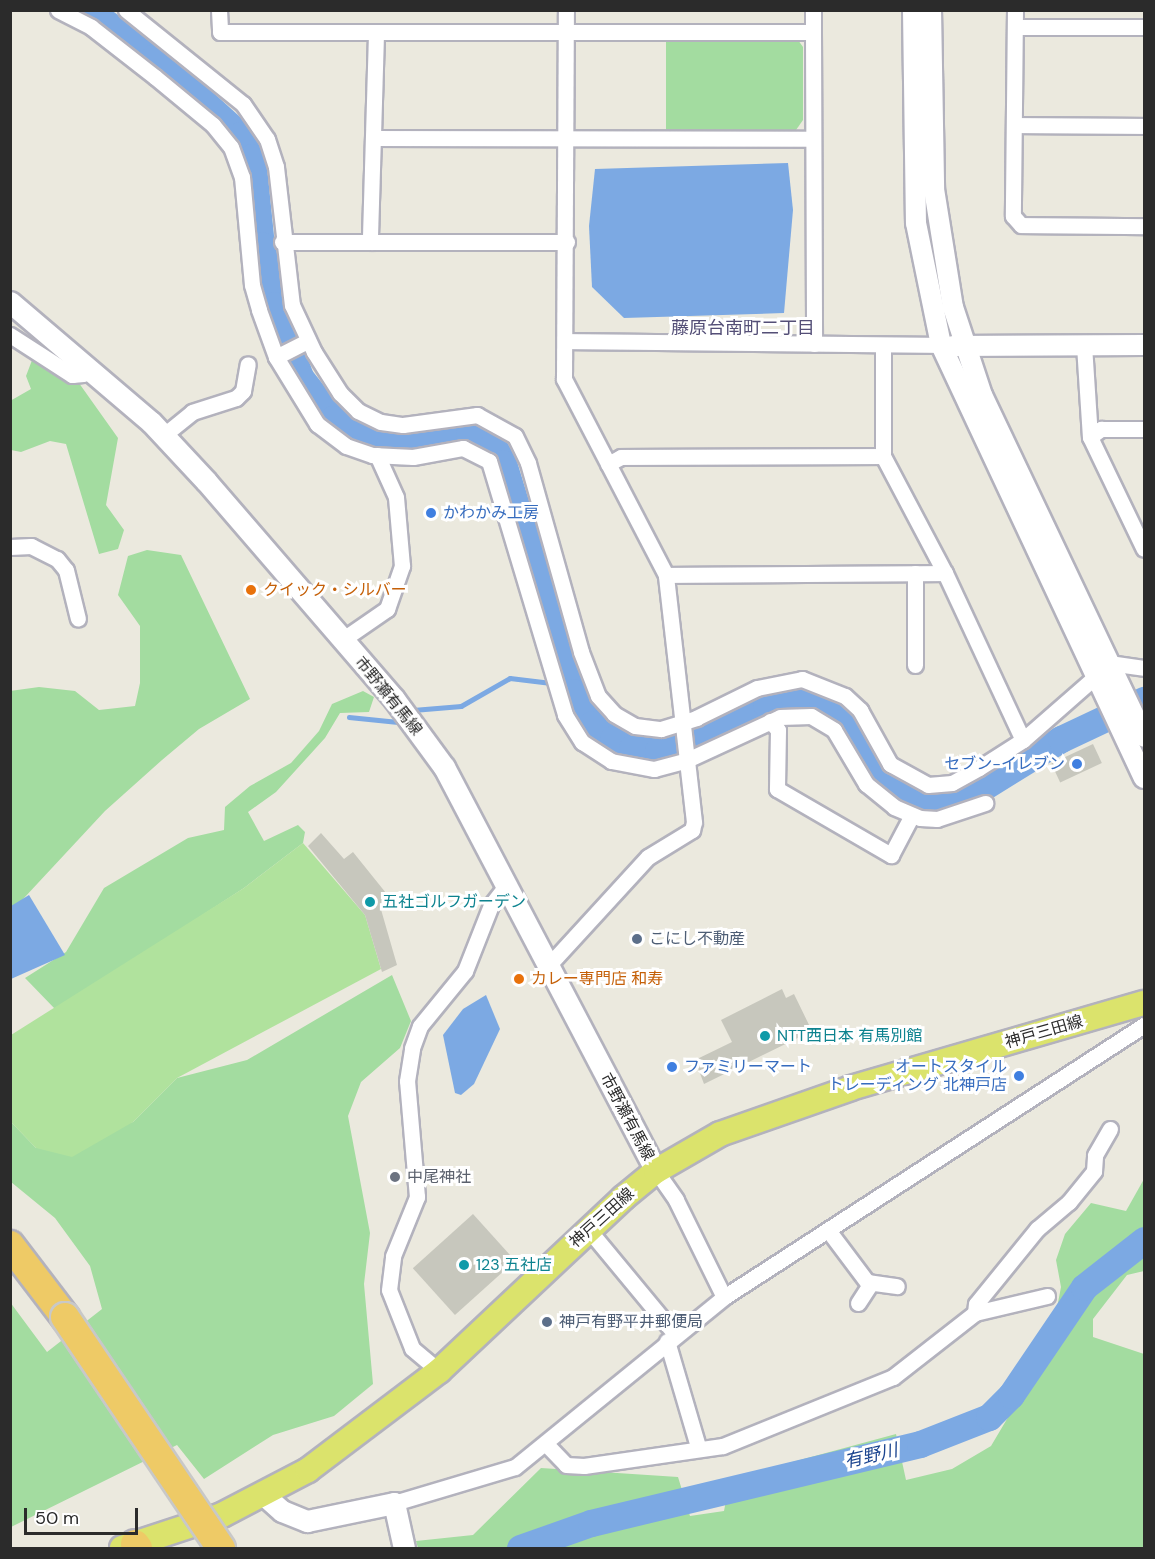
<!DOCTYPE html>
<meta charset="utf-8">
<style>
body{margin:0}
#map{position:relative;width:1155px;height:1559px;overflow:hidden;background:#ebe9de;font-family:"DM Sans","Noto Sans JP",sans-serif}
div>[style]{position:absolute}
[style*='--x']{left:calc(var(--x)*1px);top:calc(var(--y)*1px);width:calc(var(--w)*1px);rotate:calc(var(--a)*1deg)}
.green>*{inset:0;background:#a3dca0}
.pitch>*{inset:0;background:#b0e29d}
.water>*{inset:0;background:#7ca9e3}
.stream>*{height:4.5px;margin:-2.25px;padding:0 2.25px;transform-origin:2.25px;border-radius:2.25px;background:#7ca9e3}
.river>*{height:27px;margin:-13.5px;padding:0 13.5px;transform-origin:13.5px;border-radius:13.5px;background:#7ca9e3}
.building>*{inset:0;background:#c7c7bd;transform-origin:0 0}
.roads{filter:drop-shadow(2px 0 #b3b2bd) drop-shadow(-2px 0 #b3b2bd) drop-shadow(0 2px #b3b2bd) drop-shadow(0 -2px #b3b2bd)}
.minor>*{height:15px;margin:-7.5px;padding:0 7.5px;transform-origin:7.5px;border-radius:7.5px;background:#fff}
.tertiary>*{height:20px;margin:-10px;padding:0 10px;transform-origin:10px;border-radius:10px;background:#fff}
.secondary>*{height:21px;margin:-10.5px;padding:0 10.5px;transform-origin:10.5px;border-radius:10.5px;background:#fff}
.primary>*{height:24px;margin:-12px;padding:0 12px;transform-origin:12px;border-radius:12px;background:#dbe36c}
.motorway>*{height:28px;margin:-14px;padding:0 14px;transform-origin:14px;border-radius:14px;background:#eeca66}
.bridges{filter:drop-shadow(2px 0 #c8c8c8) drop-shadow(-2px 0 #c8c8c8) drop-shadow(0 2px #c8c8c8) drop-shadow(0 -2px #c8c8c8)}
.motorway-bridge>*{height:28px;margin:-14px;padding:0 14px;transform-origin:14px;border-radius:14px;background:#eeca66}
.dots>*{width:16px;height:16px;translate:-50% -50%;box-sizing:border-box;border:3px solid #fff;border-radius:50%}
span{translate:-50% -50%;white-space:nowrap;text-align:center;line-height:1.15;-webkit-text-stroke:6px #fff;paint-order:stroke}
.shop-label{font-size:16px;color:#366cbe}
.left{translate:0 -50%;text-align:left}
.right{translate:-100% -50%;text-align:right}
.food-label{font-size:16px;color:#c56008}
.street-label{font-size:16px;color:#2b2b2b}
.culture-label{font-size:16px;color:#0d838f}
.service-label{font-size:16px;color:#4e5e75}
.worship-label{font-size:16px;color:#5b616d}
.neighbourhood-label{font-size:18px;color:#544f77}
.water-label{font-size:18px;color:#1b448f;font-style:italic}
.frame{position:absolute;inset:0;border:12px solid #2b2b2b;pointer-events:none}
.scale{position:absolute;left:24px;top:1508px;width:114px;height:27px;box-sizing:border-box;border:3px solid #2b2b2b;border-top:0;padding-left:8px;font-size:18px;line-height:21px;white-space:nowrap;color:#2b2b2b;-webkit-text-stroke:4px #fff;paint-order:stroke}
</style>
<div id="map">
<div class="green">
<div style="clip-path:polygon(798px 40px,803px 47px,803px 120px,796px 130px,666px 134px,666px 41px)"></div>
<div style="clip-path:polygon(34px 355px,64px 362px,118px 438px,106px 505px,124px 530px,118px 549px,99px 554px,66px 444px,50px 441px,21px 452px,11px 450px,10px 401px,31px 389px,26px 376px)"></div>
<div style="clip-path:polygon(147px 550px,181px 555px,250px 699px,199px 729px,162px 760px,105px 811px,11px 912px,10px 691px,39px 687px,75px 691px,99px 710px,135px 706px,140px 683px,140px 626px,118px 595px,128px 556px)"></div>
<div style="clip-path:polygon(363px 691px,374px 697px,369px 712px,340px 713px,325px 738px,276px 792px,248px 812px,264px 841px,298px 825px,305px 832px,303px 843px,244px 888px,56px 1010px,25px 978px,66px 952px,104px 888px,188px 838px,224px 830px,225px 807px,250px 786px,291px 763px,319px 731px,332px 704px)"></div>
<div style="clip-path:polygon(392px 975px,411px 1021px,400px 1048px,361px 1082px,348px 1116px,370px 1233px,364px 1284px,373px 1384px,334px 1416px,273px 1435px,204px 1479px,177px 1445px,11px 1527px,10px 1302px,47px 1352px,102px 1309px,90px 1266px,55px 1218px,11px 1182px,11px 1122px,36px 1148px,133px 1122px,177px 1078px,247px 1060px)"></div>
<div style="clip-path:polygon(1144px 1179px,1144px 1271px,1127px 1275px,1093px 1319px,1093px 1337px,1144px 1354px,1144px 1548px,418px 1548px,416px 1541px,473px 1535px,541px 1468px,678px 1477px,690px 1516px,724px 1511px,730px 1479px,896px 1434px,906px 1480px,952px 1469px,991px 1446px,1023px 1392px,1027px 1356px,1056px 1313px,1061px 1287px,1056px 1260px,1065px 1234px,1091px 1203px,1126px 1211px)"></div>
</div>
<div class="pitch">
<div style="clip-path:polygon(303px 843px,365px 915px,381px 969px,177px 1078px,133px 1122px,72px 1157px,36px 1148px,11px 1122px,11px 1035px,244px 888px)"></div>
</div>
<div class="water">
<div style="clip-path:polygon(788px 163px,793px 210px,784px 313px,624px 318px,592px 287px,589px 226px,595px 169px)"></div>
<div style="clip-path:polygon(29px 895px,65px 955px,11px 979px,11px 906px)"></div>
<div style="clip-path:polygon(486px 995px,500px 1029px,474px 1084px,461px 1095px,455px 1093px,443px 1035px,463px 1009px)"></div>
</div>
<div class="stream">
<div style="--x:561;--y:686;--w:13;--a:27"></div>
<div style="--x:413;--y:710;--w:48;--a:-4.8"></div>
<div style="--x:461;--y:706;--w:56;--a:-29.7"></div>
<div style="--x:510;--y:678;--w:39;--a:7"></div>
<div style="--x:349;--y:717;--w:49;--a:5.8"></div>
</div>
<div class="river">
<div style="--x:88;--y:10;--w:81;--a:35.5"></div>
<div style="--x:154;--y:57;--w:116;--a:42.2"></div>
<div style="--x:240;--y:135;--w:25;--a:61"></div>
<div style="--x:252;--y:157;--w:88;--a:84.2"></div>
<div style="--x:261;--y:245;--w:61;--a:77.8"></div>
<div style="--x:274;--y:305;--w:77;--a:70.1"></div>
<div style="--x:300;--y:377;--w:53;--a:51.8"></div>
<div style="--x:333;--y:419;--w:32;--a:34"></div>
<div style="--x:360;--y:437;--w:30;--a:14"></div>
<div style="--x:389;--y:444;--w:81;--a:-6.4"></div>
<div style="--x:469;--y:435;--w:26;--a:23"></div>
<div style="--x:493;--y:445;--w:21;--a:61"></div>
<div style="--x:503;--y:463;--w:239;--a:73"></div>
<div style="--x:573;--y:692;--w:37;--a:59"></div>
<div style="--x:592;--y:724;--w:26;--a:36"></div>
<div style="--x:613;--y:739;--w:21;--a:25"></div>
<div style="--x:632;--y:748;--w:26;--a:4"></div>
<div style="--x:658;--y:750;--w:34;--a:-15"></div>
<div style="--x:691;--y:741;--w:84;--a:-26.3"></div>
<div style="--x:766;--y:704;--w:29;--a:-12"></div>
<div style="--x:794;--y:698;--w:29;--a:14"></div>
<div style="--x:822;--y:705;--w:26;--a:40"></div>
<div style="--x:842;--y:722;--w:66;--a:56.1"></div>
<div style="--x:879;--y:777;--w:57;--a:28.4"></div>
<div style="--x:929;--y:804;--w:32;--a:-5"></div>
<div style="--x:961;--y:801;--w:118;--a:-31.8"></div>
<div style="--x:1061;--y:739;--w:92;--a:-25.2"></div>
<div style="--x:520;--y:1548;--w:75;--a:-19.4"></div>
<div style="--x:591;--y:1523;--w:338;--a:-13.5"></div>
<div style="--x:920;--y:1444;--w:74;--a:-21.4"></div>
<div style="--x:989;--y:1417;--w:31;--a:-45"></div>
<div style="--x:1011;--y:1395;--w:130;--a:-55.9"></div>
<div style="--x:1084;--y:1287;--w:76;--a:-38.1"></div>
</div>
<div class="building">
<div style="left:1093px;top:744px;width:21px;height:46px;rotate:65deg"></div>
<div style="clip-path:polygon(321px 833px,344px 859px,353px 852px,390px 898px,380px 906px,397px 965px,382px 972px,365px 915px,308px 846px)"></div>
<div style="clip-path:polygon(782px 989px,786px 998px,794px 994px,812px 1031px,704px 1084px,695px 1060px,732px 1042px,721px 1020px)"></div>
<div style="left:473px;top:1214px;width:63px;height:81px;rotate:48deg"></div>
</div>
<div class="roads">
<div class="minor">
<div style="--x:58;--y:10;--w:37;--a:27"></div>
<div style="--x:91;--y:27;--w:81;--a:38"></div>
<div style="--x:155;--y:77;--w:75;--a:39.6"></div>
<div style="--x:213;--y:125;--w:28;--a:51"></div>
<div style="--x:231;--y:147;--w:32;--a:70"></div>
<div style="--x:242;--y:177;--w:108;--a:84.7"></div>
<div style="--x:252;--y:285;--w:26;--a:74"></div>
<div style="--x:259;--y:310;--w:50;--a:70.1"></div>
<div style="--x:276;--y:357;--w:79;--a:58.5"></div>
<div style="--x:317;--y:424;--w:36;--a:37"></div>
<div style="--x:346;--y:446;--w:28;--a:19"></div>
<div style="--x:372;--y:455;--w:41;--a:2.8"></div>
<div style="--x:413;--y:457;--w:51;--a:-10.2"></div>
<div style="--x:463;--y:448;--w:29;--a:27"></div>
<div style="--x:489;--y:461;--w:265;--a:73.3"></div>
<div style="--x:565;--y:715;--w:32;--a:58"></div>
<div style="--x:582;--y:742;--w:35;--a:33"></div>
<div style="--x:611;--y:761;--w:44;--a:10.5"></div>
<div style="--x:654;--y:769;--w:34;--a:-15"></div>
<div style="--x:687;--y:760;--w:102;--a:-24.8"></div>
<div style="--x:780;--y:717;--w:31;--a:-2"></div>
<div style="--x:811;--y:716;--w:27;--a:31"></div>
<div style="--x:834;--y:730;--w:63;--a:59.3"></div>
<div style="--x:866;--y:784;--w:36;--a:39"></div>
<div style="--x:894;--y:807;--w:28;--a:23"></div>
<div style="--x:920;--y:818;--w:17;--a:3"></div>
<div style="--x:937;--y:819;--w:51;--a:-18.4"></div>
<div style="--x:126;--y:10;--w:150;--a:38.8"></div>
<div style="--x:243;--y:104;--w:42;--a:55.6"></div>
<div style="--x:267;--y:139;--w:29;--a:72"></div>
<div style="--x:276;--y:167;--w:139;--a:83.4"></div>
<div style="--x:292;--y:305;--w:52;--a:64.9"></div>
<div style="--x:314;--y:352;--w:49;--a:57.6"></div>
<div style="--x:340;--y:393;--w:25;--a:45"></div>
<div style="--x:358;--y:411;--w:25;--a:26"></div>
<div style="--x:381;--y:422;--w:22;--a:8"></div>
<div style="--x:403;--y:425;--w:75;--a:-7.7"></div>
<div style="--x:477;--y:415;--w:43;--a:28.9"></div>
<div style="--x:515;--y:436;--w:30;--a:64"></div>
<div style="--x:528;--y:463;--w:196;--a:74.3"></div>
<div style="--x:581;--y:652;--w:47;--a:68.9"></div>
<div style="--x:598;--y:696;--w:24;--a:48"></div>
<div style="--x:614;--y:714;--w:24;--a:30"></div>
<div style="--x:635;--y:726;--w:26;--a:7"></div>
<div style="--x:661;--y:729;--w:37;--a:-17"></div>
<div style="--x:696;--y:718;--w:68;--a:-26.2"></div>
<div style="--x:757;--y:688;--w:46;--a:-11.3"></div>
<div style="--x:802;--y:679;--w:46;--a:21.6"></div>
<div style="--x:845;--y:696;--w:21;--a:43"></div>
<div style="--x:860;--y:710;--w:62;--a:60.9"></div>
<div style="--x:890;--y:764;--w:43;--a:28.9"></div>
<div style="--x:928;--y:785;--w:24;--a:-5"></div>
<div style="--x:952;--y:783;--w:31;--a:-29"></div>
<div style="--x:979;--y:768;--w:52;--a:-32.5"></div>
<div style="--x:1023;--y:740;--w:97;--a:-41.2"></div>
<div style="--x:219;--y:10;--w:22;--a:87"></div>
<div style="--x:220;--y:32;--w:593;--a:0"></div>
<div style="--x:813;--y:32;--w:312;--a:89.8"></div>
<div style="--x:1015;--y:10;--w:206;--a:90.6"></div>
<div style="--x:1013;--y:216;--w:12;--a:48"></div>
<div style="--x:1021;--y:225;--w:123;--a:0.5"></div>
<div style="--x:1015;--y:27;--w:129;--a:0"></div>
<div style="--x:813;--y:32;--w:22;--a:-90"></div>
<div style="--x:376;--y:34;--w:208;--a:91.7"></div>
<div style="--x:370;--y:242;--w:197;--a:0"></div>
<div style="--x:1015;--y:125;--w:129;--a:0.4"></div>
<div style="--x:373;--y:138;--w:438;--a:0.1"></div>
<div style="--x:282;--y:242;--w:88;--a:0"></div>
<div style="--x:10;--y:335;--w:74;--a:32.8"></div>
<div style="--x:72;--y:375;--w:11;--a:-5"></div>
<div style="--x:83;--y:374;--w:7;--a:-56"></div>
<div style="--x:566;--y:341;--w:375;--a:0.6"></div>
<div style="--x:883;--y:345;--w:111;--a:90"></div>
<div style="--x:883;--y:456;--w:132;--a:62.1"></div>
<div style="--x:945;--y:573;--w:184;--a:65"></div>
<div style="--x:1084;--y:345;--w:92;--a:86.3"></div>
<div style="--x:1090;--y:437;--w:124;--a:64.3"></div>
<div style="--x:276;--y:357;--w:36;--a:-27"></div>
<div style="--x:164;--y:435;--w:36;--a:-39"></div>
<div style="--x:192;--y:412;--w:46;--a:-17.7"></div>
<div style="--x:236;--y:398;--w:10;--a:-45"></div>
<div style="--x:243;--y:391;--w:27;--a:-80"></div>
<div style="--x:1090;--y:437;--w:14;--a:-36"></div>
<div style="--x:1101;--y:429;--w:43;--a:0"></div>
<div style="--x:608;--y:464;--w:15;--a:-28"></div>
<div style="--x:621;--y:457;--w:262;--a:-0.2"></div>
<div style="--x:10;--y:547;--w:21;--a:-3"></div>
<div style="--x:31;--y:546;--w:29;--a:27"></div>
<div style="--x:57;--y:559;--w:14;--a:51"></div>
<div style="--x:66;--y:570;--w:50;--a:76.2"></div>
<div style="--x:666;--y:575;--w:279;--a:-0.4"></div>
<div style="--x:342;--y:640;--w:55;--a:-34.6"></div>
<div style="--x:387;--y:609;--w:46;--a:-70.8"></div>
<div style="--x:402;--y:566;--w:69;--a:-95"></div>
<div style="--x:396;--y:497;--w:46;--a:-114.3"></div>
<div style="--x:1109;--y:663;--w:35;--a:8"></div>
<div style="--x:915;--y:665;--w:92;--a:-90"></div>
<div style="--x:770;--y:721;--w:12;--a:48"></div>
<div style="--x:778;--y:730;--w:59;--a:91"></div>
<div style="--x:777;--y:789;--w:132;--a:30.1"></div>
<div style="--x:891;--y:855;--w:45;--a:-62.3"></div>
<div style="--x:548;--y:966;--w:148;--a:-47.5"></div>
<div style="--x:648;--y:857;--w:52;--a:-31.5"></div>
<div style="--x:692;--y:830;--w:8;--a:-76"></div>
<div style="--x:694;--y:822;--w:249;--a:-96.5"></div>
<div style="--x:666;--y:575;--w:221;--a:-117.5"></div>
<div style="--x:564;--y:379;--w:369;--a:-89.7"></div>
<div style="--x:656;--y:1171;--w:35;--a:55"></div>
<div style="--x:676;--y:1200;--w:108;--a:63.7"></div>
<div style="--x:588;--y:1229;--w:136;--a:50.4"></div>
<div style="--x:828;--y:1230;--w:65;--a:53.1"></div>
<div style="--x:867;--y:1282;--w:30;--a:8"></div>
<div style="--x:858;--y:1303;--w:24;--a:-57"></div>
<div style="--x:975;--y:1313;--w:9;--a:-84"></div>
<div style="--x:976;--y:1304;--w:97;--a:-50.9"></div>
<div style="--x:1037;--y:1229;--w:42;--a:-40.2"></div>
<div style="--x:1069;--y:1202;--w:40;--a:-51"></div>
<div style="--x:1094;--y:1171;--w:16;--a:-86"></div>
<div style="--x:1095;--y:1155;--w:30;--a:-60"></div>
<div style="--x:667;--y:1341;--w:109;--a:73.6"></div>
<div style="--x:439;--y:1371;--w:35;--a:-140"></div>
<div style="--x:412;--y:1348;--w:62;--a:-111.6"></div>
<div style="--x:389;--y:1290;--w:34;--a:-83"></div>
<div style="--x:393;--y:1256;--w:64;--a:-67.9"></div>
<div style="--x:417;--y:1197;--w:116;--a:-94.9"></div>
<div style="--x:407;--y:1081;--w:33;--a:-81"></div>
<div style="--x:412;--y:1048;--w:23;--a:-70"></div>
<div style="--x:420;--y:1026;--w:71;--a:-50.7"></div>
<div style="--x:465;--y:971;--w:71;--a:-68.5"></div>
<div style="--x:491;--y:905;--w:24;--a:-52"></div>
<div style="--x:546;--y:1444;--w:29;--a:46"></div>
<div style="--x:566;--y:1465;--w:18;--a:3"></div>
<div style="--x:584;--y:1466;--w:140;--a:-8.2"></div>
<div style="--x:723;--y:1446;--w:183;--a:-22.1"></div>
<div style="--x:893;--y:1377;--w:104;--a:-38"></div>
<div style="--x:975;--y:1313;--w:74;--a:-13.3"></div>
<div style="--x:394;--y:1503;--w:126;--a:-16.6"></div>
<div style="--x:515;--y:1467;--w:269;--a:-39.1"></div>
<div style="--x:724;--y:1297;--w:500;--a:-32.93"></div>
</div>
<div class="tertiary">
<div style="--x:913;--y:10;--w:213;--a:89.2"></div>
<div style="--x:916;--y:223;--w:125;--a:78.4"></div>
<div style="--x:941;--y:345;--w:478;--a:64.9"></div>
<div style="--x:931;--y:10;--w:179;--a:89"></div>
<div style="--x:934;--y:189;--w:120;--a:80.9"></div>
<div style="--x:953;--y:307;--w:93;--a:71.8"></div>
<div style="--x:982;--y:395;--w:378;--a:64.6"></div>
<div style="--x:953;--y:346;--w:191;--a:-0.3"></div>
</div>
<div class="secondary">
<div style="--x:10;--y:302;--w:185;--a:40.4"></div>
<div style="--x:151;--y:422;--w:81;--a:47"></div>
<div style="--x:206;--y:481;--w:288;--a:49.2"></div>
<div style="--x:394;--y:699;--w:84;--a:53.7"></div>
<div style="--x:444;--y:767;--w:456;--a:62.3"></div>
<div style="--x:264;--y:1495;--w:24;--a:42"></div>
<div style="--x:282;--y:1511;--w:27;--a:22"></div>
<div style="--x:307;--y:1521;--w:89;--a:-11.7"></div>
<div style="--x:394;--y:1503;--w:46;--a:77.5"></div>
</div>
<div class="primary">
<div style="--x:122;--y:1548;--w:105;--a:-18.3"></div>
<div style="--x:222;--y:1515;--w:97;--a:-27.6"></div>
<div style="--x:308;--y:1470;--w:164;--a:-37.1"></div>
<div style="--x:439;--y:1371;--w:253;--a:-43.2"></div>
<div style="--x:623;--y:1198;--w:43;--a:-39.3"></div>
<div style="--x:656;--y:1171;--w:74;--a:-30"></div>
<div style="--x:720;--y:1134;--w:139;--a:-19.3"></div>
<div style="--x:851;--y:1088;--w:305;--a:-16.2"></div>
</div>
<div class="motorway">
<div style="--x:10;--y:1245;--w:91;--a:52.6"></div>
<div style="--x:135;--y:1544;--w:5;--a:53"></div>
</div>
</div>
<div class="bridges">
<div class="motorway-bridge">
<div style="--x:65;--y:1317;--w:279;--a:56"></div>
</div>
</div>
<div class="dots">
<div style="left:431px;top:513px;background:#3f7fe0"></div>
<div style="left:251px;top:590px;background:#e8710a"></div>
<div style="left:1077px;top:764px;background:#3f7fe0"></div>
<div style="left:370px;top:902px;background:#0f9aa8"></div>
<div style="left:637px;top:939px;background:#5c6f8a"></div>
<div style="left:519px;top:979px;background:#e8710a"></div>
<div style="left:765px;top:1036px;background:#0f9aa8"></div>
<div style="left:672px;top:1067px;background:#3f7fe0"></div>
<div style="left:1019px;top:1076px;background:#3f7fe0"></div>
<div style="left:395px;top:1177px;background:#6b7280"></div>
<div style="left:464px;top:1265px;background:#0f9aa8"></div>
<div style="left:547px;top:1322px;background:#5c6f8a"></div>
</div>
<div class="shop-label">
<span class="left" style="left:443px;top:513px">かわかみ工房</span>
<span class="right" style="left:1065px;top:764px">セブン-イレブン</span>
<span class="left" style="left:684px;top:1067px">ファミリーマート</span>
<span class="right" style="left:1007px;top:1076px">オートスタイル<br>トレーディング 北神戸店</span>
</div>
<div class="food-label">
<span class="left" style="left:263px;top:590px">クイック・シルバー</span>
<span class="left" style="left:531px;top:979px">カレー専門店 和寿</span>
</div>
<div class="street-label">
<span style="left:388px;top:696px;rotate:51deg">市野瀬有馬線</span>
<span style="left:1044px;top:1032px;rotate:-16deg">神戸三田線</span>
<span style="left:627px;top:1117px;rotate:62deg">市野瀬有馬線</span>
<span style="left:602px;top:1218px;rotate:-42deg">神戸三田線</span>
</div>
<div class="culture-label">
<span class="left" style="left:382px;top:902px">五社ゴルフガーデン</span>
<span class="left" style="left:777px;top:1036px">NTT西日本 有馬別館</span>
<span class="left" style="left:476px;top:1265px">123 五社店</span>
</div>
<div class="service-label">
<span class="left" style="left:649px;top:939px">こにし不動産</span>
<span class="left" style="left:559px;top:1322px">神戸有野平井郵便局</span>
</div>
<div class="worship-label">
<span class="left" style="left:407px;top:1177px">中尾神社</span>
</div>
<div class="neighbourhood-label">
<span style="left:743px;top:328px">藤原台南町二丁目</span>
</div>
<div class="water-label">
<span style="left:871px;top:1456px;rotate:-13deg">有野川</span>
</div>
<div class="frame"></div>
<div class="scale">50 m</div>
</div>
